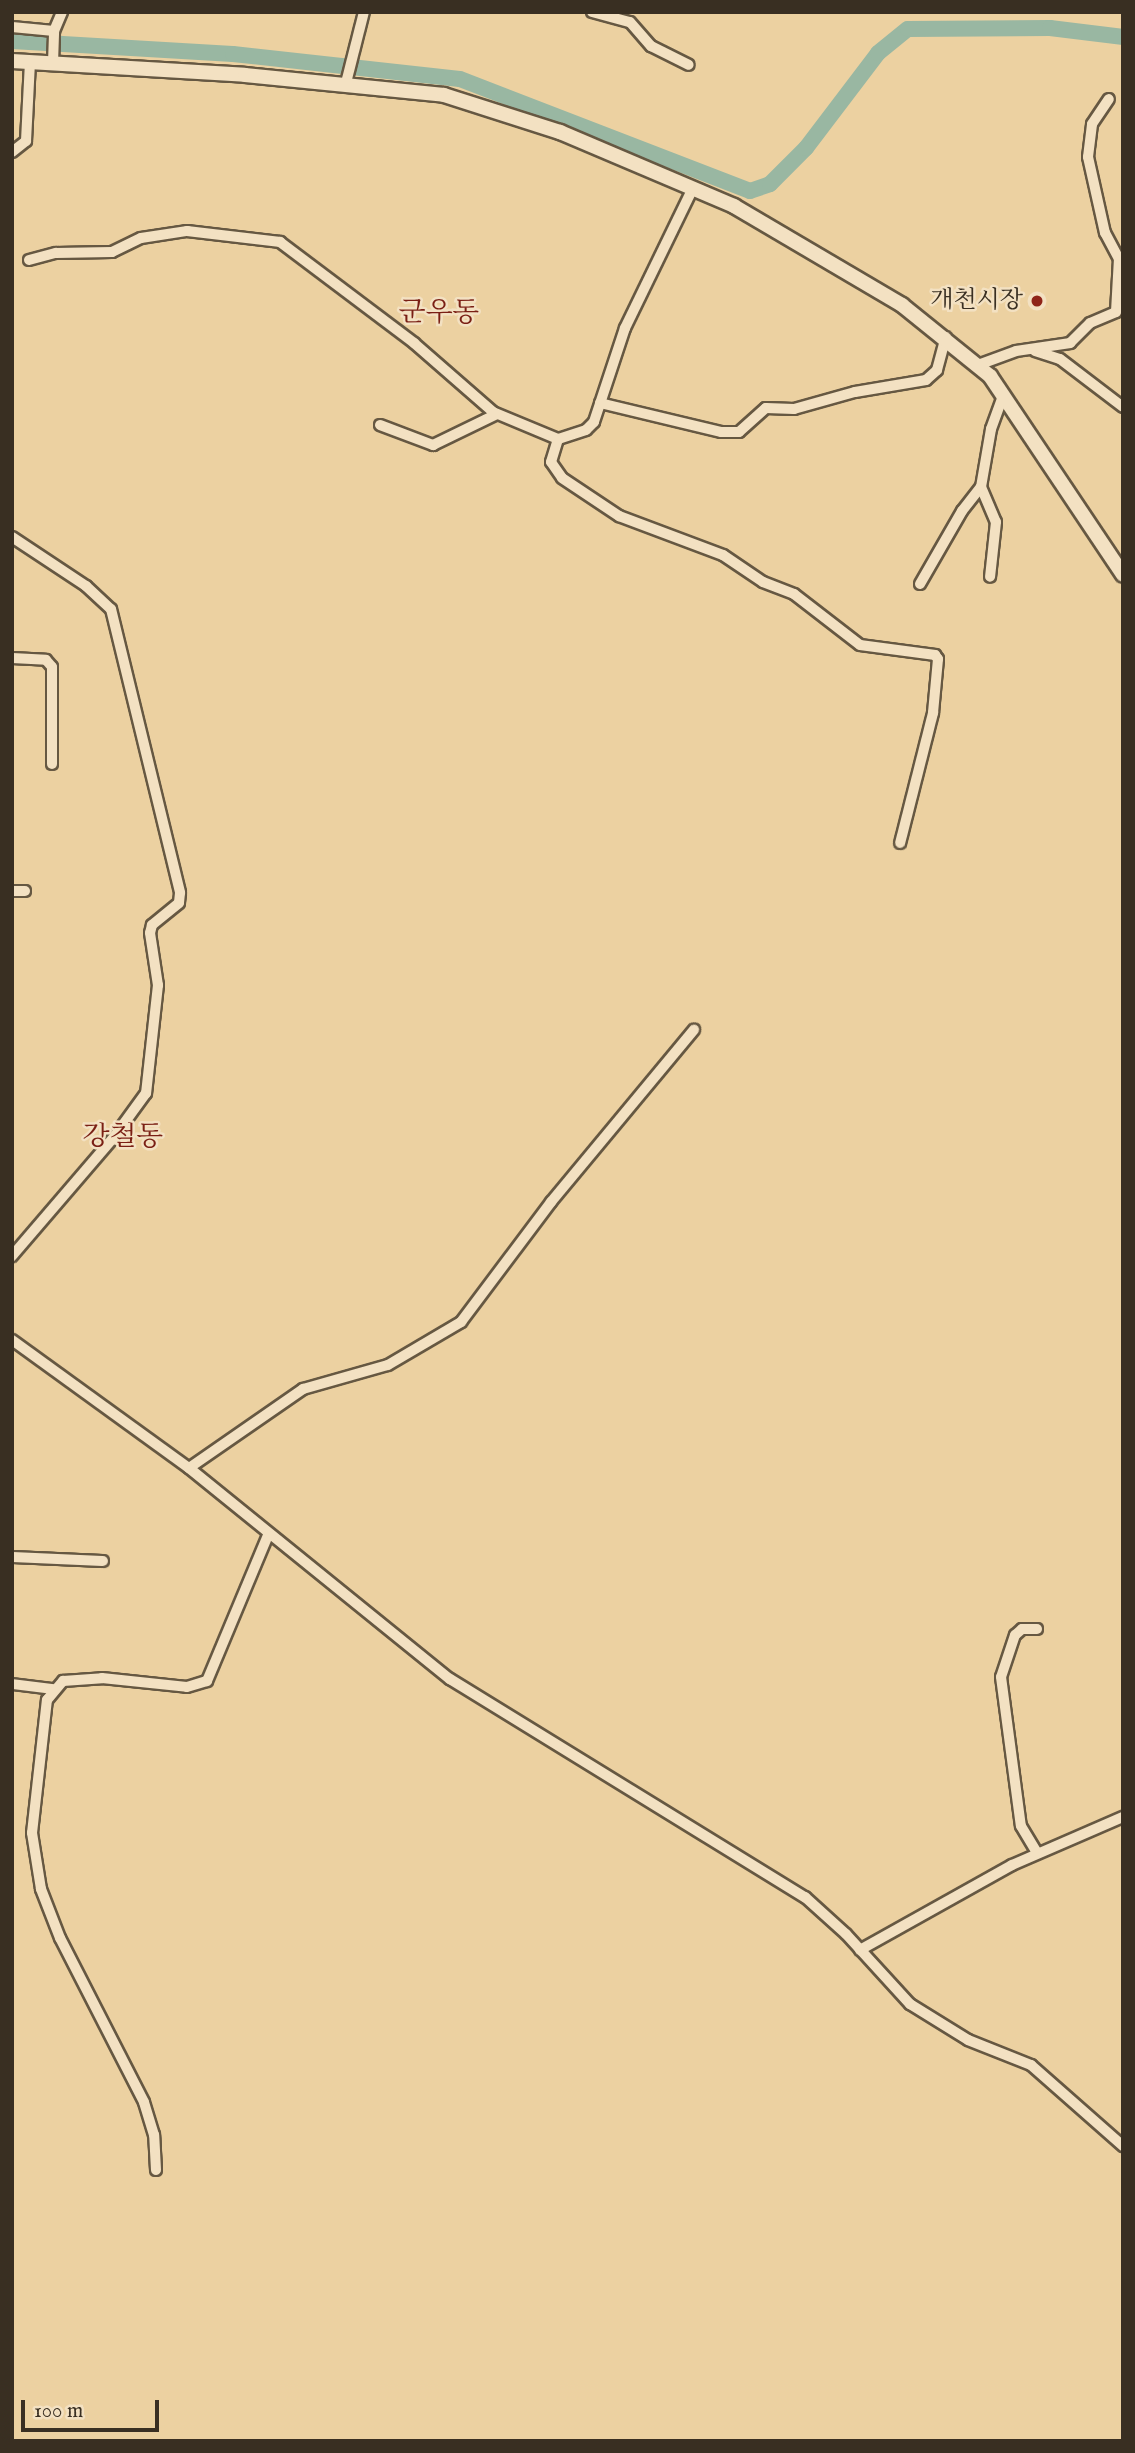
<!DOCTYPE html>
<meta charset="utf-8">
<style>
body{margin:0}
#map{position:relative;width:1135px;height:2453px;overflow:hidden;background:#ecd1a1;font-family:"IM FELL English","Noto Serif KR",serif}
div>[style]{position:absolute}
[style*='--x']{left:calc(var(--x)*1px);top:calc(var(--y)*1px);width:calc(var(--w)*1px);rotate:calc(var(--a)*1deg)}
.river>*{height:16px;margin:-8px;padding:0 8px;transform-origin:8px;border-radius:8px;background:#99b7a2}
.roads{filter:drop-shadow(2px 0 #665842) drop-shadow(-2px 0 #665842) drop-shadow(0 2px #665842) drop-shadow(0 -2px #665842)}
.street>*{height:10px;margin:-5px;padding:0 5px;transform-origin:5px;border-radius:5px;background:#f3e1c2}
.secondary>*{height:14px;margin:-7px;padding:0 7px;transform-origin:7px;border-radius:7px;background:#f3e1c2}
.dots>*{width:19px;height:19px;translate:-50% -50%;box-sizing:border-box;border:4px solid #f3e1c2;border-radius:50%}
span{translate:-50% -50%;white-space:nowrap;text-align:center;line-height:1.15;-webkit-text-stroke:5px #f3e1c2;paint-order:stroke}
.poi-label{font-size:24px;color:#392f22}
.right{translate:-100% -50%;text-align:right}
.quarter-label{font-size:28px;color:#7a1f14}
.frame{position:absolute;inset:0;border:14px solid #392f22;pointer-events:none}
.scale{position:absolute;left:21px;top:2400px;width:138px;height:32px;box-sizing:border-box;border:4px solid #392f22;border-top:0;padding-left:9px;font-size:21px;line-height:24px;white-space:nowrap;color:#392f22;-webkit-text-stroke:5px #f3e1c2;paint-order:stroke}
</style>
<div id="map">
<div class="river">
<div style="--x:12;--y:41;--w:221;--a:3.4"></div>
<div style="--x:233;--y:54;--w:228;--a:6.3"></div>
<div style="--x:460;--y:79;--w:311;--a:21.1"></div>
<div style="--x:750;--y:191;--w:21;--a:-19"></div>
<div style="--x:770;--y:184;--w:51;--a:-45"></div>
<div style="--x:806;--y:148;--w:119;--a:-52.8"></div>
<div style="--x:878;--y:53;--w:38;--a:-39"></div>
<div style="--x:908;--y:29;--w:142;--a:-0.4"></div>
<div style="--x:1050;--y:28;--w:74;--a:7"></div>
</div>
<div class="roads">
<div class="street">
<div style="--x:592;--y:12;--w:39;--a:15"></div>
<div style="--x:630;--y:22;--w:32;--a:49"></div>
<div style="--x:651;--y:46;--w:42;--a:26.6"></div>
<div style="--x:12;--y:27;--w:42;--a:5.4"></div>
<div style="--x:53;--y:63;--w:32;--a:-88"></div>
<div style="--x:54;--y:31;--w:21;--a:-67"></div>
<div style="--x:346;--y:83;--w:73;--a:-75.8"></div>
<div style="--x:12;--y:152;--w:18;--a:-38"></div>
<div style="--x:26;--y:141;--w:79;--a:-87.1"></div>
<div style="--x:693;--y:188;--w:156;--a:115.9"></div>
<div style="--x:625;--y:328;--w:99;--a:108.3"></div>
<div style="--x:594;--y:422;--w:11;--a:135"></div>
<div style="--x:586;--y:430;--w:29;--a:162"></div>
<div style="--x:558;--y:439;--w:24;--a:107"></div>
<div style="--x:551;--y:462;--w:19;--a:55"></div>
<div style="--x:562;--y:478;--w:69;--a:33.7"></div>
<div style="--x:619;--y:516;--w:111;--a:20.6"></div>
<div style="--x:723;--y:555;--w:48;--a:34"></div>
<div style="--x:763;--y:582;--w:33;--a:21"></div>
<div style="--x:794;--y:594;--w:83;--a:37.7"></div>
<div style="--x:860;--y:645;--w:76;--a:7.6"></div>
<div style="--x:935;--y:655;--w:5;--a:53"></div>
<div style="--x:938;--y:659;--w:54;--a:95.3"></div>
<div style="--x:933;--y:713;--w:134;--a:104.2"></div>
<div style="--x:29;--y:260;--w:28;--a:-15"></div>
<div style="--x:56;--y:253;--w:56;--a:-1"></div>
<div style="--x:112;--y:252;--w:32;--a:-26"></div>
<div style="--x:141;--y:238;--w:47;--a:-8.7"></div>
<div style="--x:187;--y:231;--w:94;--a:6.7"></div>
<div style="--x:280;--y:242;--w:168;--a:37"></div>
<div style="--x:414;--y:343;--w:105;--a:41.1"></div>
<div style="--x:493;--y:412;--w:70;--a:22.6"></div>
<div style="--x:1035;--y:351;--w:26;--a:18"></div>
<div style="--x:1060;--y:359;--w:79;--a:37.3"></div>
<div style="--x:978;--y:365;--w:40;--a:-20.2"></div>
<div style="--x:1016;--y:351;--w:55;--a:-8.4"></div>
<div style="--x:1070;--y:343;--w:28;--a:-45"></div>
<div style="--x:1090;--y:323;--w:28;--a:-23"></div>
<div style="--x:1116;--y:312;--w:53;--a:-86.8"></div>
<div style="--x:1119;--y:259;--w:30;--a:-118"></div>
<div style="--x:1105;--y:233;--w:78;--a:-102.6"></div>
<div style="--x:1088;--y:157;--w:33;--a:-83"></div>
<div style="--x:1092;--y:124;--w:30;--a:-56"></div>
<div style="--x:600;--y:403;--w:124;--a:13.5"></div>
<div style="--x:721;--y:432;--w:18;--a:0"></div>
<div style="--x:739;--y:432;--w:36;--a:-42"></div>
<div style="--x:766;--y:408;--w:28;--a:2"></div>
<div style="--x:794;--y:409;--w:63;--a:-15.6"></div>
<div style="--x:855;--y:392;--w:72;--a:-9.6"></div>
<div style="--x:926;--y:380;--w:15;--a:-42"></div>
<div style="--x:937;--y:370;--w:34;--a:-75"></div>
<div style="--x:380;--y:425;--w:57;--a:20.7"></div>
<div style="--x:433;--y:445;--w:71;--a:-25.8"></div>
<div style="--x:981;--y:487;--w:38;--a:67"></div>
<div style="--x:996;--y:522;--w:55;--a:96.2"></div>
<div style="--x:12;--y:537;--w:89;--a:33.5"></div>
<div style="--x:86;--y:586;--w:34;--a:43"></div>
<div style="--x:111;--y:609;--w:292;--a:76.3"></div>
<div style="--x:180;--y:893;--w:10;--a:96"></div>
<div style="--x:179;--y:903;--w:35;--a:141"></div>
<div style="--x:152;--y:925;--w:8;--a:104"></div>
<div style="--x:150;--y:933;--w:53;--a:81.3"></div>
<div style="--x:158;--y:985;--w:109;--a:96.3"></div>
<div style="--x:146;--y:1093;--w:54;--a:126"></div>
<div style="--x:114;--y:1137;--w:157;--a:130.6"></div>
<div style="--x:920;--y:584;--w:84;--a:-60.1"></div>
<div style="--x:962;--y:511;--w:31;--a:-52"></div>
<div style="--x:981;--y:487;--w:59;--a:-80.2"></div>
<div style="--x:991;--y:429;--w:37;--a:-70"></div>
<div style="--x:12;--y:658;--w:34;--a:3"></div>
<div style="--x:46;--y:660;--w:9;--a:49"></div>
<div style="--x:52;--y:667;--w:97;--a:90"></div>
<div style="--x:12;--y:891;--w:13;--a:0"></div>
<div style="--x:12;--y:1340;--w:218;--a:35.9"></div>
<div style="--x:189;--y:1468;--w:336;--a:39"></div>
<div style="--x:450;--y:1679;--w:417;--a:31.6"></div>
<div style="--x:805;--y:1897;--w:55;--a:42.1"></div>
<div style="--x:846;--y:1934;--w:95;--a:47.6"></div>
<div style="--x:910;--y:2004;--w:68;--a:31.8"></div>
<div style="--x:968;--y:2040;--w:68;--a:21.6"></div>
<div style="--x:1031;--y:2065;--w:123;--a:41.4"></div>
<div style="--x:189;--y:1468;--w:139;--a:-34.7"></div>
<div style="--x:303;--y:1389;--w:88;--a:-15.8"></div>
<div style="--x:388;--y:1365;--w:85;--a:-30.5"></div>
<div style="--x:461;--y:1322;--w:150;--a:-53.1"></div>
<div style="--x:551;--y:1202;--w:224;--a:-50.3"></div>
<div style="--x:12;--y:1557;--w:91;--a:2.5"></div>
<div style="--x:1037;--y:1629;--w:15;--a:180"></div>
<div style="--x:1022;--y:1629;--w:9;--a:139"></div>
<div style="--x:1015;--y:1635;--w:44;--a:108.4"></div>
<div style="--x:1001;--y:1677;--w:150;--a:82.4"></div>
<div style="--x:1021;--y:1826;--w:31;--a:59"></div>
<div style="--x:12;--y:1684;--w:41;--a:7"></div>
<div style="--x:860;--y:1950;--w:174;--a:-29.2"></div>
<div style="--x:1012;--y:1865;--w:121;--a:-23.4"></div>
<div style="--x:156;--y:2170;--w:35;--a:-93"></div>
<div style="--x:154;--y:2135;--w:34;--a:-107"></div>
<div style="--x:144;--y:2102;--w:184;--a:-117.1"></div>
<div style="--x:60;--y:1938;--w:53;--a:-111.2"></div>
<div style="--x:41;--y:1889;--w:57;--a:-99.1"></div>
<div style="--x:32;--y:1833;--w:134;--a:-83.6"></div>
<div style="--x:47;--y:1700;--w:25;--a:-50"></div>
<div style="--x:63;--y:1681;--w:39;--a:-4"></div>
<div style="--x:102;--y:1678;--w:85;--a:6"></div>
<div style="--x:187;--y:1687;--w:21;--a:-17"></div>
<div style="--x:207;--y:1681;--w:158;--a:-67.3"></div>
</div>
<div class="secondary">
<div style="--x:12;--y:61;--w:233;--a:3.4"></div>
<div style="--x:245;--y:75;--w:200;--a:5.7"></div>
<div style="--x:444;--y:95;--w:122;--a:17.7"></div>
<div style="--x:560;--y:132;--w:189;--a:23"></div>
<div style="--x:734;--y:206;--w:195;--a:30.5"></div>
<div style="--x:902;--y:305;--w:113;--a:38.9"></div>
<div style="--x:990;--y:376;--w:239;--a:56.2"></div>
</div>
</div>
<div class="dots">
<div style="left:1037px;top:301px;background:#8f2418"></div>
</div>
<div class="poi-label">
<span class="right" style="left:1023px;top:301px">개천시장</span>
</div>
<div class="quarter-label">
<span style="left:439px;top:314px">군우동</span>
<span style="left:123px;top:1138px">강철동</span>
</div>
<div class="frame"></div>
<div class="scale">100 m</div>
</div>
